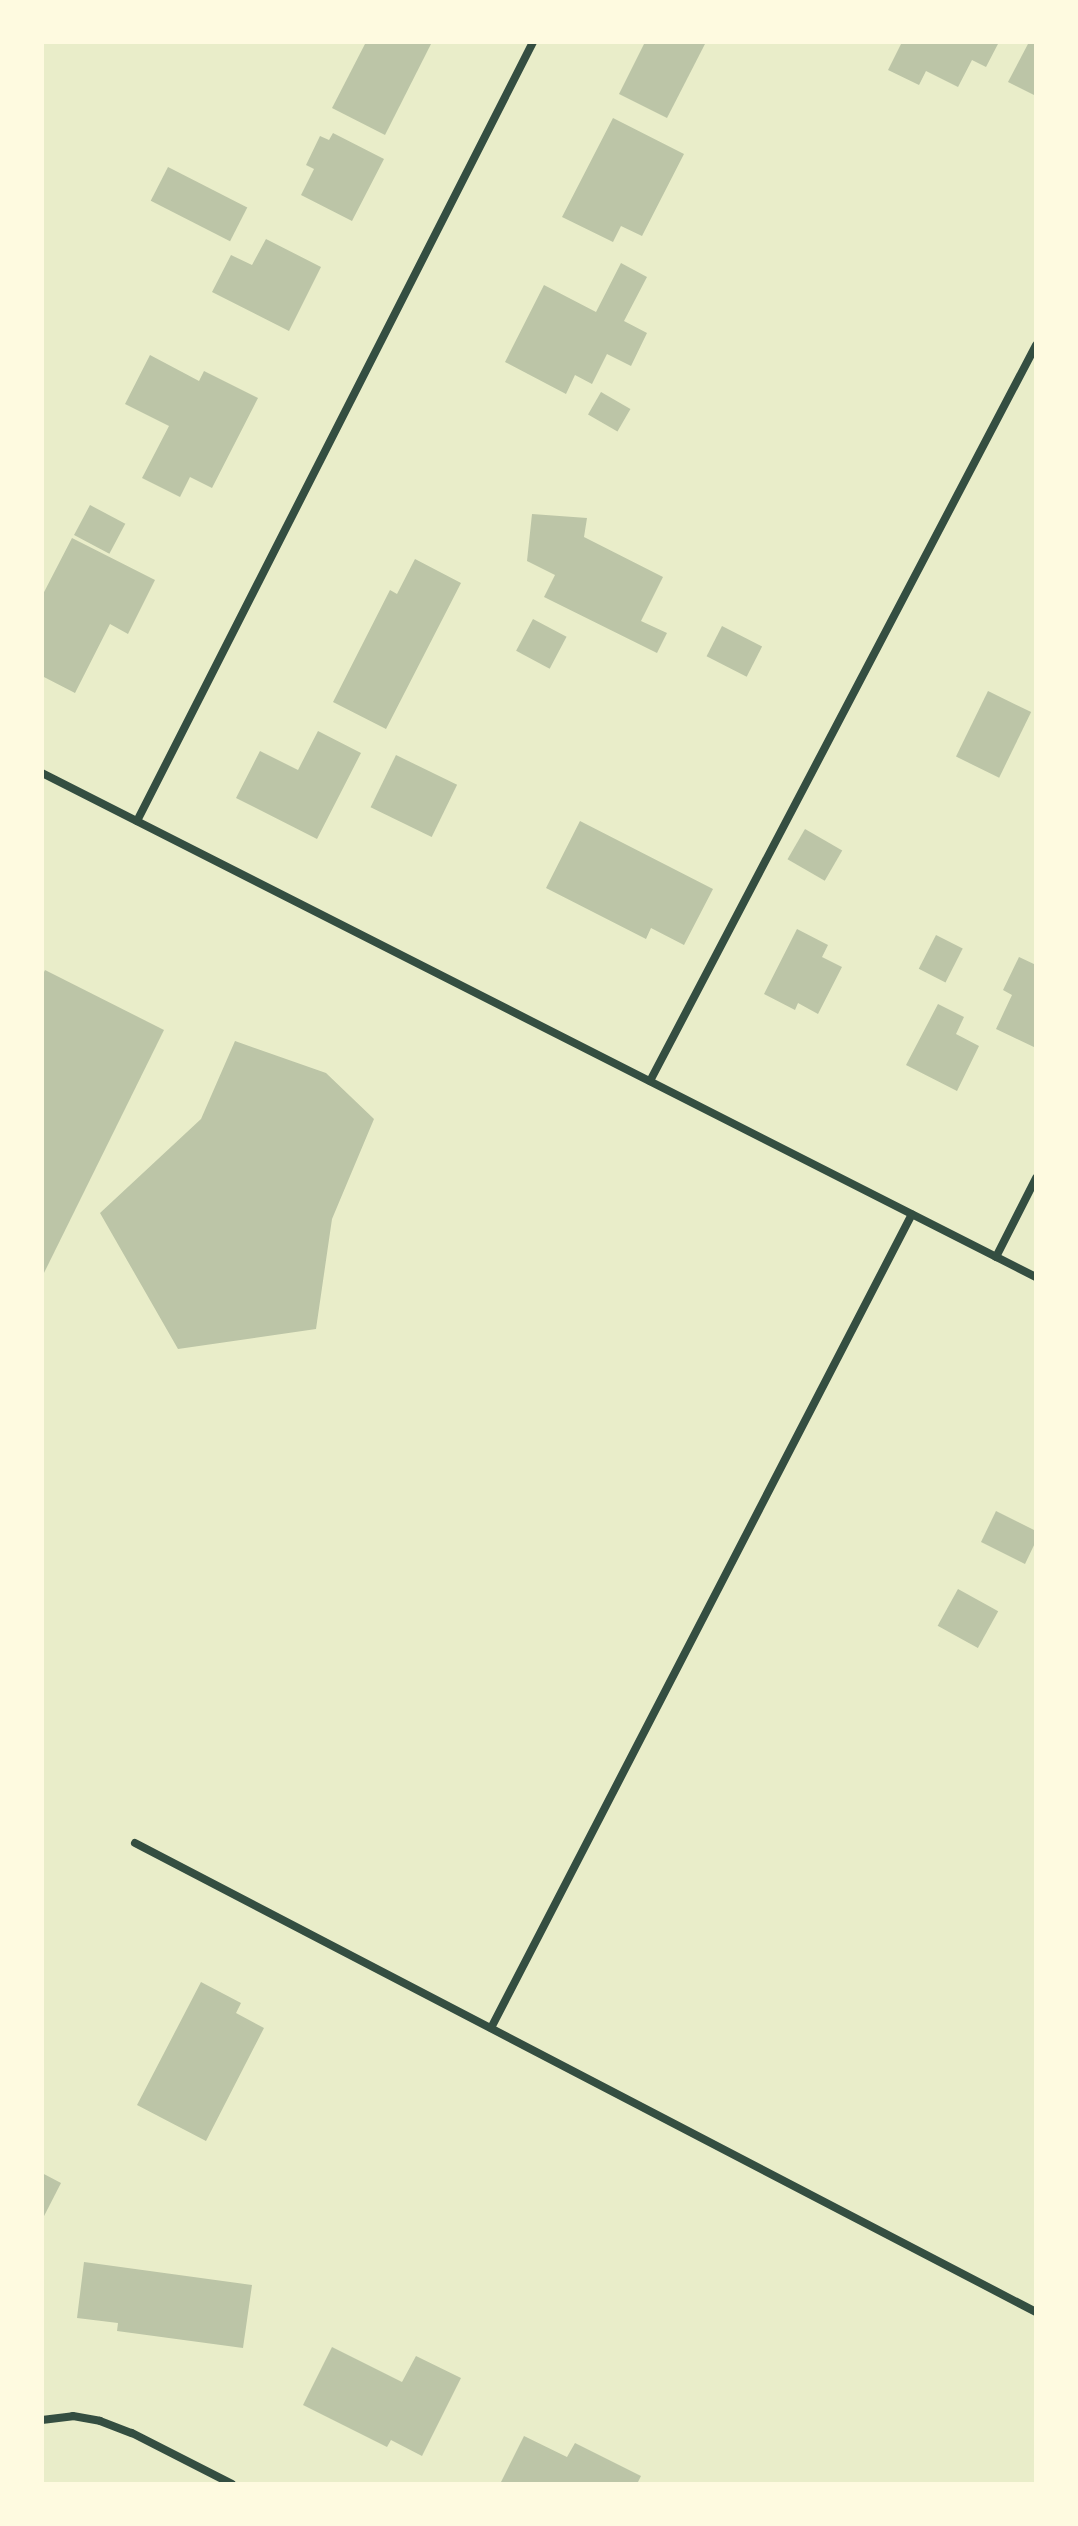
<!DOCTYPE html>
<style>
body{margin:0}
#map{position:relative;width:1078px;height:2526px;overflow:hidden;background:#e9edc9;font-family:Montserrat,sans-serif}
div>[style]{position:absolute}
[style*='--x']{left:calc(var(--x)*1px);top:calc(var(--y)*1px);width:calc(var(--w)*1px);rotate:calc(var(--a)*1deg)}
.building>*{inset:0;background:#bcc5a7;transform-origin:0 0}
.minor>*{height:8px;margin:-4px;padding:0 4px;transform-origin:4px;border-radius:4px;background:#344e41}
span{translate:-50% -50%;white-space:nowrap;text-align:center;line-height:1.15;-webkit-text-stroke:7px #fefae0;paint-order:stroke}
.frame{position:absolute;inset:0;border:44px solid #fefae0;pointer-events:none}
</style>
<div id="map">
<div class="building">
<div style="clip-path:polygon(366px 42px,432px 42px,385px 135px,332px 108px)"></div>
<div style="clip-path:polygon(645px 42px,706px 42px,667px 118px,619px 94px)"></div>
<div style="clip-path:polygon(902px 42px,999px 42px,986px 67px,972px 60px,958px 87px,926px 71px,919px 85px,888px 70px)"></div>
<div style="clip-path:polygon(1029px 42px,1036px 42px,1036px 96px,1008px 82px)"></div>
<div style="clip-path:polygon(613px 118px,684px 154px,642px 236px,621px 226px,613px 242px,562px 217px)"></div>
<div style="clip-path:polygon(333px 133px,384px 159px,352px 221px,301px 195px,314px 169px,306px 165px,320px 136px,329px 140px)"></div>
<div style="left:168px;top:167px;width:89px;height:38px;rotate:27deg"></div>
<div style="clip-path:polygon(266px 239px,321px 267px,289px 331px,212px 292px,231px 255px,252px 265px)"></div>
<div style="clip-path:polygon(621px 263px,647px 277px,624px 321px,647px 333px,631px 366px,607px 354px,592px 384px,575px 375px,566px 394px,505px 362px,544px 285px,596px 312px)"></div>
<div style="clip-path:polygon(150px 355px,199px 381px,204px 371px,258px 398px,212px 488px,190px 477px,180px 497px,142px 478px,169px 426px,125px 404px)"></div>
<div style="left:601px;top:392px;width:34px;height:26px;rotate:30deg"></div>
<div style="left:90px;top:505px;width:40px;height:34px;rotate:28deg"></div>
<div style="clip-path:polygon(532px 514px,587px 518px,584px 537px,663px 577px,641px 621px,667px 633px,657px 653px,544px 597px,555px 575px,527px 561px)"></div>
<div style="clip-path:polygon(72px 538px,155px 580px,128px 634px,110px 624px,75px 693px,42px 676px,42px 596px)"></div>
<div style="clip-path:polygon(415px 559px,461px 583px,386px 729px,333px 702px,390px 590px,397px 594px)"></div>
<div style="left:533px;top:619px;width:38px;height:36px;rotate:28deg"></div>
<div style="left:722px;top:626px;width:45px;height:34px;rotate:27deg"></div>
<div style="left:988px;top:691px;width:48px;height:73px;rotate:26deg"></div>
<div style="clip-path:polygon(318px 731px,361px 753px,317px 839px,236px 798px,260px 751px,298px 770px)"></div>
<div style="left:396px;top:755px;width:68px;height:58px;rotate:26deg"></div>
<div style="clip-path:polygon(580px 821px,713px 889px,684px 945px,651px 928px,646px 939px,546px 888px)"></div>
<div style="left:805px;top:829px;width:43px;height:35px;rotate:30deg"></div>
<div style="clip-path:polygon(797px 929px,828px 945px,822px 957px,842px 967px,818px 1014px,798px 1003px,795px 1010px,764px 994px)"></div>
<div style="left:936px;top:935px;width:30px;height:38px;rotate:27deg"></div>
<div style="clip-path:polygon(1019px 957px,1036px 965px,1036px 1048px,996px 1029px,1012px 995px,1003px 990px)"></div>
<div style="clip-path:polygon(45px 970px,164px 1030px,42px 1277px,42px 976px)"></div>
<div style="clip-path:polygon(938px 1004px,964px 1017px,956px 1034px,979px 1046px,957px 1091px,906px 1065px)"></div>
<div style="clip-path:polygon(235px 1041px,326px 1073px,374px 1119px,332px 1219px,316px 1329px,178px 1349px,100px 1213px,201px 1119px)"></div>
<div style="clip-path:polygon(996px 1511px,1036px 1531px,1036px 1541px,1025px 1564px,981px 1542px)"></div>
<div style="left:958px;top:1589px;width:46px;height:42px;rotate:29deg"></div>
<div style="clip-path:polygon(201px 1982px,241px 2003px,236px 2013px,264px 2028px,206px 2141px,137px 2105px)"></div>
<div style="clip-path:polygon(42px 2173px,61px 2183px,42px 2220px)"></div>
<div style="clip-path:polygon(84px 2262px,252px 2285px,243px 2348px,117px 2331px,118px 2323px,77px 2318px)"></div>
<div style="clip-path:polygon(332px 2347px,402px 2382px,416px 2356px,461px 2378px,422px 2456px,391px 2440px,387px 2447px,303px 2405px)"></div>
<div style="clip-path:polygon(524px 2436px,567px 2457px,575px 2443px,641px 2476px,637px 2484px,500px 2484px)"></div>
</div>
<div class="minor">
<div style="--x:42;--y:773;--w:1114;--a:26.89"></div>
<div style="--x:137;--y:821;--w:874;--a:-63.05"></div>
<div style="--x:650;--y:1081;--w:831;--a:-62.32"></div>
<div style="--x:996;--y:1257;--w:89;--a:-63.1"></div>
<div style="--x:135;--y:1843;--w:1016;--a:27.5"></div>
<div style="--x:491;--y:2028;--w:916;--a:-62.65"></div>
<div style="--x:42;--y:2420;--w:31;--a:-7"></div>
<div style="--x:73;--y:2416;--w:27;--a:10"></div>
<div style="--x:100;--y:2421;--w:34;--a:21"></div>
<div style="--x:132;--y:2433;--w:112;--a:27"></div>
</div>
<div class="frame"></div>
</div>
